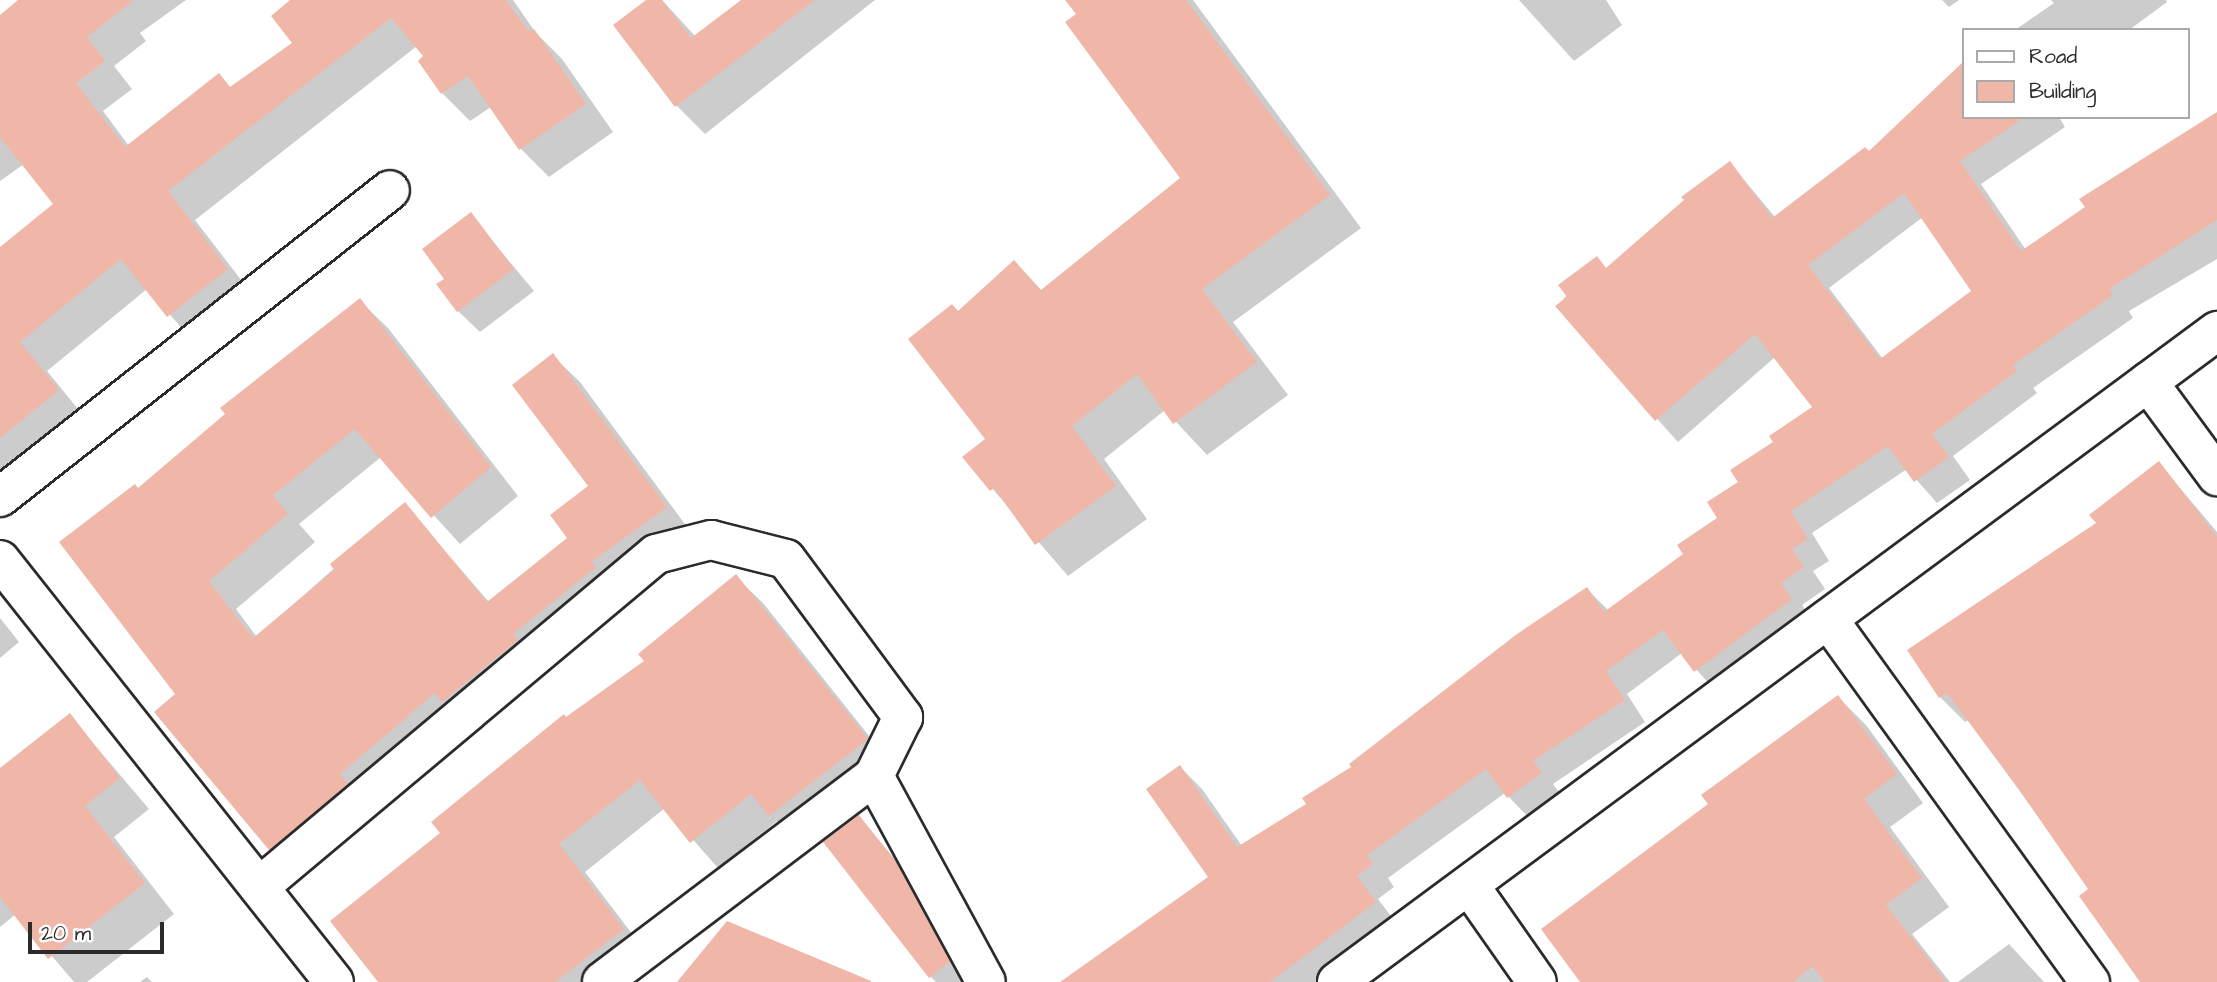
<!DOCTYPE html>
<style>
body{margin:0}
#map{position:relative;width:2217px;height:982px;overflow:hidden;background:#fff;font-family:"Architects Daughter",sans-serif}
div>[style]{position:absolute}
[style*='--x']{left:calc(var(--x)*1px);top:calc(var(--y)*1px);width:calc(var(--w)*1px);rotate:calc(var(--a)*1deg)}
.shadow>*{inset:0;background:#0003}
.building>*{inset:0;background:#f0b6a8}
.roads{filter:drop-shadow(2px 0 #2b2b2b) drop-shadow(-2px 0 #2b2b2b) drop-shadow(0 2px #2b2b2b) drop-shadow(0 -2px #2b2b2b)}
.minor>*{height:38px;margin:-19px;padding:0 19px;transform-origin:19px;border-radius:19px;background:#fff}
span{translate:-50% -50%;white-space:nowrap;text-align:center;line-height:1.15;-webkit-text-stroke:7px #fff;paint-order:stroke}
.legend{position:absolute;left:1962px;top:28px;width:228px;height:91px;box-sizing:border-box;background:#fff;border:2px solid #aaa;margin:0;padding:9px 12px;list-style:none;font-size:21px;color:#2b2b2b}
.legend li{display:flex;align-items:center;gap:14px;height:35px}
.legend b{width:35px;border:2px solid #aaa}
.scale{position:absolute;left:28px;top:922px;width:136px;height:32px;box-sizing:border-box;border:4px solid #2b2b2b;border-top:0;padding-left:9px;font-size:21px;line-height:24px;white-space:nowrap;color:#2b2b2b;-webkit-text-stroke:5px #fff;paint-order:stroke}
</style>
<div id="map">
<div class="shadow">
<div style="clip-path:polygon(21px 0,186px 0,140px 33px,146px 41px,114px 66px,132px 89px,103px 111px,129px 146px,219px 76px,231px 88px,295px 43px,293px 0,513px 0,536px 33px,562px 59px,613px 132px,549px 177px,521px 149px,491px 107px,470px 121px,442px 93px,420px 61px,426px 56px,417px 46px,195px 220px,255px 298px,196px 344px,147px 289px,47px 371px,86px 419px,0 473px,0 251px,55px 204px,24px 164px,0 181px,0 17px)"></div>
<div style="clip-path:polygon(649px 0,662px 0,696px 37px,744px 0,875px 0,705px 134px,676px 105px)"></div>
<div style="clip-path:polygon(1067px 0,1193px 0,1361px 228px,1233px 322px,1288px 395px,1207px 455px,1165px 410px,1104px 459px,1147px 519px,1068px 576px,965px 457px,988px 439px,959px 313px,1013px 262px,1042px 291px,1183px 178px)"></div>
<div style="clip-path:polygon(1519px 0,1606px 0,1622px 25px,1574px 61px)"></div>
<div style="clip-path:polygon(1942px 0,1959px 0,1949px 7px)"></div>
<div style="clip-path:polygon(2051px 0,2166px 0,2167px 2px,2129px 30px,2015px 30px,2054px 3px)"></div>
<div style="clip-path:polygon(evenodd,1963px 65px,1963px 117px,2059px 117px,2065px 127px,1981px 184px,2026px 250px,2217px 114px,2217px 259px,2129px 311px,2133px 318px,2033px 388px,2037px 393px,1953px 456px,1970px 480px,1937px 503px,1907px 469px,1812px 533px,1829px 561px,1813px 571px,1825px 589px,1802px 605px,1813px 622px,1717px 693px,1682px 653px,1627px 694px,1645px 722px,1553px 784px,1562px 796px,1530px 819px,1505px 793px,1388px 878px,1394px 887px,1378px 899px,1397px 924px,1320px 982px,1065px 982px,1210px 877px,1180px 767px,1202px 789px,1242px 846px,1308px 805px,1587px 589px,1609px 611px,1685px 554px,1719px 518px,1740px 483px,1814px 407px,1775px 357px,1678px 442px,1557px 307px,1596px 258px,1607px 269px,1730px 163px,1775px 217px,1869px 153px,1963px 65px,1923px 217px,1974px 292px,1883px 359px,1829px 288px,1923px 217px)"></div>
<div style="clip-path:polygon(470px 214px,534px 291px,480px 332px,458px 311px,446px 279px)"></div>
<div style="clip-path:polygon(360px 301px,388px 328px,518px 496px,460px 544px,381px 457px,299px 524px,315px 542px,236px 609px,257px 637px,405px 505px,489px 602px,570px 538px,591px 486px,552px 355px,580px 382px,693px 535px,297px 877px,270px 849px,178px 694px,138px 490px)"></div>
<div style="clip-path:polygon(2159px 463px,2217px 532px,2217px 982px,2140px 982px,2091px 889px,1968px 720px,1965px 722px,1940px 697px)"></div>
<div style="clip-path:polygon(736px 577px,763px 603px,893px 766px,797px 842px,777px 821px,718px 868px,665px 808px,585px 872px,649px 956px,616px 982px,380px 982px,442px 833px,566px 719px,646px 661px)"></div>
<div style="clip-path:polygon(0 618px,19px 642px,0 658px)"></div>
<div style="clip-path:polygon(1838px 697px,1866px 725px,1923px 803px,1890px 827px,1949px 907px,1912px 934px,1950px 982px,1582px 982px,1710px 805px)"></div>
<div style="clip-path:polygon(70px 716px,149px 809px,114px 837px,174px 914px,87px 982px,74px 982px,16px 914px,0 927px,0 771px)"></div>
<div style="clip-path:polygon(859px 817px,917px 885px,969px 982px,936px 982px,930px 976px)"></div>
<div style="clip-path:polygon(2009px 944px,2044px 982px,1958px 982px)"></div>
<div style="clip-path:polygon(147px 977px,152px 982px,140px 982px)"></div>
</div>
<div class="building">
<div style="clip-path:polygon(18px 0,134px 0,87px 37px,105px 61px,76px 83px,125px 147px,219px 73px,230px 87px,292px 43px,271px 16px,290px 0,506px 0,529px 32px,534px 29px,586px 104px,519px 150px,468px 76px,441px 94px,418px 61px,423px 56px,391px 18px,168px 191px,228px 269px,167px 317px,121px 259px,20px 342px,59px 390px,0 438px,0 247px,53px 204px,0 137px,0 15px)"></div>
<div style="clip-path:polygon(646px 0,662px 0,691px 38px,741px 0,815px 0,675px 107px,613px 25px)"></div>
<div style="clip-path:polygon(1065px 0,1186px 0,1330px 195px,1202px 289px,1257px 362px,1173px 424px,1137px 374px,1072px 426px,1116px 486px,1035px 545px,994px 488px,990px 491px,962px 457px,985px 439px,908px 339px,952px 304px,958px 311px,1014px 260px,1041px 290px,1180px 178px,1065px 22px,1076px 14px)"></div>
<div style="clip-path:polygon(evenodd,1963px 62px,1963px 117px,2025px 117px,1960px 161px,2021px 251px,2085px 207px,2079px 199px,2217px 112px,2217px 220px,2109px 289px,2113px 295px,2013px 365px,2017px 371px,1932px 434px,1949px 457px,1914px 482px,1888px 446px,1791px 511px,1808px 539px,1792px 549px,1804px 567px,1781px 583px,1792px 599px,1694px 672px,1663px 630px,1606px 671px,1625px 700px,1533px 761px,1542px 773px,1507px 798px,1486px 769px,1367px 855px,1373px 864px,1357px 876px,1376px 902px,1270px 982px,1060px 982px,1208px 877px,1146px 789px,1180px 765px,1237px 847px,1306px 804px,1302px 798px,1351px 767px,1349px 764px,1517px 634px,1587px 587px,1604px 612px,1683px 554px,1677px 545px,1717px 518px,1707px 502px,1738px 482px,1730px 470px,1773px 442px,1769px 436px,1812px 407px,1755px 334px,1655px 421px,1555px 306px,1567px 297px,1558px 285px,1597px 256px,1606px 268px,1684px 200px,1681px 197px,1730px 161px,1772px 218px,1865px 147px,1869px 151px,1963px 62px,1904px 193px,1971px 291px,1880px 359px,1808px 265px,1904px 193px)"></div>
<div style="clip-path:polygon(471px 212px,514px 269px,457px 312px,436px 284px,444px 279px,422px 249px)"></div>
<div style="clip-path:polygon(360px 298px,491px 467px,431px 518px,355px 429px,273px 495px,288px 514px,209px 581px,253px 638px,334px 570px,330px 564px,405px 502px,487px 602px,567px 538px,550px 515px,588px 486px,512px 385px,553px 353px,667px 507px,591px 562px,596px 567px,513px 634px,518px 640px,442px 702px,435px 693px,340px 774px,348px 784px,269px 850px,154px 712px,175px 694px,59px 542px,135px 484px,138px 488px,225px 414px,220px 408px)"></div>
<div style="clip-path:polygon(2159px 461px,2217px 537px,2217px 982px,2140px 982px,2079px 896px,2088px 889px,2018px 788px,1947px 693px,1939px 698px,1907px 650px,2096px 523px,2089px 515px)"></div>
<div style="clip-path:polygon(736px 574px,868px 739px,769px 816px,751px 794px,690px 843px,640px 780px,559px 844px,624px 929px,555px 982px,378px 982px,330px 921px,440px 833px,431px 822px,564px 714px,566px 717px,644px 661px,638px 654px)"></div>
<div style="clip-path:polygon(1838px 695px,1897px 774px,1864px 799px,1922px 878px,1886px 905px,1946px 982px,1825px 982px,1812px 966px,1793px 982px,1580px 982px,1541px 929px,1708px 804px,1701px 795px)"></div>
<div style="clip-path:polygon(70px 713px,120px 778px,85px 806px,145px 883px,48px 959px,0 897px,0 768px)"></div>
<div style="clip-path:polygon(859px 815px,896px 862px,950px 961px,929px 978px,823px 842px)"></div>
<div style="clip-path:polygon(727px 921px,871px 981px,871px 982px,677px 982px)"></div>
</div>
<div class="roads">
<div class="minor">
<div style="--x:2148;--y:382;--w:117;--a:53.7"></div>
<div style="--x:0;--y:497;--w:496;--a:-38.2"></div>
<div style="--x:0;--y:560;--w:538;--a:51.64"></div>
<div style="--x:1828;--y:619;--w:448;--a:54.2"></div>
<div style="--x:874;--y:776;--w:234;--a:61.5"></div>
<div style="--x:1469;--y:885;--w:118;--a:55"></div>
<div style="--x:259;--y:887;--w:518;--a:-39.99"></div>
<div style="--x:656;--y:554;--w:57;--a:-14.3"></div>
<div style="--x:711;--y:540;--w:77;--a:14.2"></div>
<div style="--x:786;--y:559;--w:197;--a:53.5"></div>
<div style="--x:903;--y:717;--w:66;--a:116.2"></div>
<div style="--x:874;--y:776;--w:341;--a:142.9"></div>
<div style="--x:1337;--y:982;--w:1095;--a:-36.49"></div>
</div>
</div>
<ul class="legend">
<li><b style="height:9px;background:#fff"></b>Road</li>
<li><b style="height:19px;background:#f0b6a8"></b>Building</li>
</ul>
<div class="scale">20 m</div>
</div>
